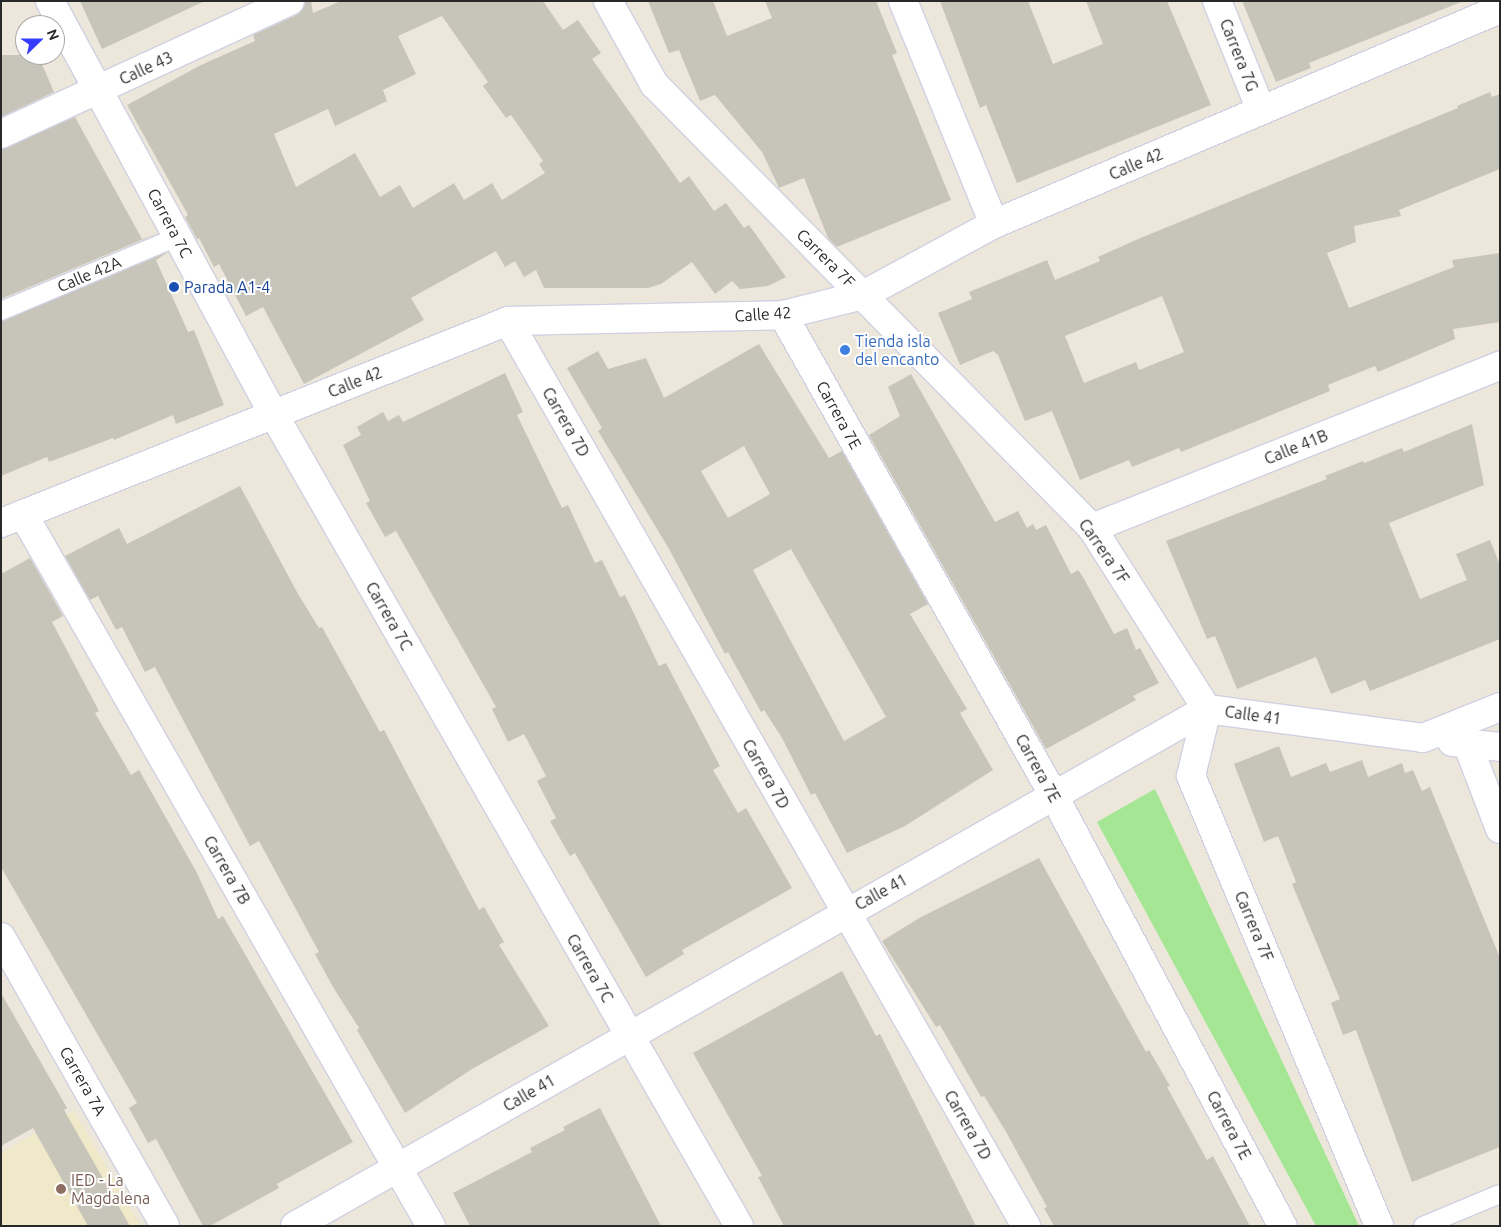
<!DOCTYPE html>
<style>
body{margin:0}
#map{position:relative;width:1501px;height:1227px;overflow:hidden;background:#ece7da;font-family:Ubuntu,sans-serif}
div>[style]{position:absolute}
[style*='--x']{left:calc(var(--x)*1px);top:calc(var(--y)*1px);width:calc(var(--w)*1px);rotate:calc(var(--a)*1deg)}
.education>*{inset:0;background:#efe8c9}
.green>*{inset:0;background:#a4e694}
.building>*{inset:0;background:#c7c5b9}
.roads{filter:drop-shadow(1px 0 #d0d0e3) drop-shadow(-1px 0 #d0d0e3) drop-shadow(0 1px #d0d0e3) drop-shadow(0 -1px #d0d0e3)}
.service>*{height:18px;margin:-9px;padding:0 9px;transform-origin:9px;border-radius:9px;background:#fff}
.minor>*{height:28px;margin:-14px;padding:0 14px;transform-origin:14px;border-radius:14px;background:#fff}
.dots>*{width:14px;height:14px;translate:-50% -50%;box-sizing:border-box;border:2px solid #fff;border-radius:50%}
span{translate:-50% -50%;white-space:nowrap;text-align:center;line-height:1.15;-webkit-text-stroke:4px #fff;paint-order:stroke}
.street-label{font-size:16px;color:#292929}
.transit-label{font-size:16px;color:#164399}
.left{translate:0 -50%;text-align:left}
.shop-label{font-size:16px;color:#366cbe}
.education-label{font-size:16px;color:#785e54}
.frame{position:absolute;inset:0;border:2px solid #292929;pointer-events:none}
.north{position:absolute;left:15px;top:15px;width:50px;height:50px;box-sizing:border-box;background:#fff;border:1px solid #a9a9a9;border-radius:50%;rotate:68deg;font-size:14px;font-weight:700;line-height:20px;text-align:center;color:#292929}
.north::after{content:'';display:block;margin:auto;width:18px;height:22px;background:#353cff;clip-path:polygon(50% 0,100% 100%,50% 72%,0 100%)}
</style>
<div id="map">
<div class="education">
<div style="clip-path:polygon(74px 1111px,141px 1226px,1px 1226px,1px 1153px)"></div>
</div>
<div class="green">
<div style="clip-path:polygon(1155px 789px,1359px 1226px,1316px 1226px,1097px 822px)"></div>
</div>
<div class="building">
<div style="clip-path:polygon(80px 1px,205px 1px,102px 49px)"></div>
<div style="clip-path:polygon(evenodd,305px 1px,311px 1px,313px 13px,341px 1px,543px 1px,563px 30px,578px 20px,601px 53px,592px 59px,680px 183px,689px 176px,714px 211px,726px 203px,744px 228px,749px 225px,786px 277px,768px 286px,740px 289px,732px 281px,715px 294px,692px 262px,661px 284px,648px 288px,544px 288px,536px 270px,524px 277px,515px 261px,505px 267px,496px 251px,411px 298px,424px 320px,304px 384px,263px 307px,246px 316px,219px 264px,214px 267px,199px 238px,197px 239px,185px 217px,188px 215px,127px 105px,201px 65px,255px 41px,253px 35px,297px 15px,305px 1px,442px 16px,488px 82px,483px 86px,506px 118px,511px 115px,543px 161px,539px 164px,545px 173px,502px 200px,492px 183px,464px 200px,454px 183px,413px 208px,400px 185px,380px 197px,355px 153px,296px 187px,274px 134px,328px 109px,335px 126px,387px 101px,383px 90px,416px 74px,398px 36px,442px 16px)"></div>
<div style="clip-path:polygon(648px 1px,713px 1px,727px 36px,772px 18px,765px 1px,876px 1px,897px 53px,892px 55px,951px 200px,837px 247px,828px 238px,804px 178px,779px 188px,762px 152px,715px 95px,700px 101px,679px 50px,669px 53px)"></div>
<div style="clip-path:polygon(940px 1px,1028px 1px,1053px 64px,1103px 44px,1086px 1px,1167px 1px,1211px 105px,1017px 183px,986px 105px,980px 108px)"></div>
<div style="clip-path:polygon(1242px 1px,1461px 1px,1461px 2px,1309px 63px,1311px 68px,1276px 82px)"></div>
<div style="clip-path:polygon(1px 55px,38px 55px,54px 92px,1px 117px)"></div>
<div style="clip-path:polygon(evenodd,1490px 92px,1492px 97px,1500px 94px,1500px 169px,1399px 210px,1401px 216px,1354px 226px,1356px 242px,1327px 253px,1349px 308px,1454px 267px,1452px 260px,1500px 253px,1500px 322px,1453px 329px,1455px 339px,1378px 372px,1375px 366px,1328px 385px,1330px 391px,1252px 423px,1181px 452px,1179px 448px,1132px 467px,1129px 460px,1080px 480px,1052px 411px,1025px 421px,998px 355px,993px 351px,960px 365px,938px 313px,972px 299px,969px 292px,1047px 260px,1055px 280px,1100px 261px,1098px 257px,1138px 239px,1458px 108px,1457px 106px,1490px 92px,1162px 296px,1184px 352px,1139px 370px,1136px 362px,1084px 383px,1065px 336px,1162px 296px)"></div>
<div style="clip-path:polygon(75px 117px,142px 239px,158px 233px,1px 299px,1px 149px)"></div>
<div style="clip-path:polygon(168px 252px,156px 260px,188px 332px,194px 330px,224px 405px,176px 424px,173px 415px,114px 440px,113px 438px,49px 462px,47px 457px,1px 476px,1px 321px)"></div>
<div style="clip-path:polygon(evenodd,759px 344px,829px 458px,842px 451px,928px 604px,910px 614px,967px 709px,960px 713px,993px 770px,905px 826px,847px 853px,815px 793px,811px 795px,782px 738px,764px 710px,761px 712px,728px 652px,725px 654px,669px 549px,598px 431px,602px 428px,567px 368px,598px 351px,608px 369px,646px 358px,664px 398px,759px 344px,744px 446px,770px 494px,728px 518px,701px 471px,744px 446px,759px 344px,791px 549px,886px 717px,844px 741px,753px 570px,791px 549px)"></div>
<div style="clip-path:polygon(505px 373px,523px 412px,517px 415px,562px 508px,568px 505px,595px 563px,602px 560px,620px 597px,625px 595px,659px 666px,666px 663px,720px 766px,713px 770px,738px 813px,746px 808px,792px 888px,682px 950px,684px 954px,646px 977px,575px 853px,570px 856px,550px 821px,556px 818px,537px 781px,546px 776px,524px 734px,508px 742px,492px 709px,496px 707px,396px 531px,385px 537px,366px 503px,370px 501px,343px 445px,361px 435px,357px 427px,383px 412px,388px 421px,399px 415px,403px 422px)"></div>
<div style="clip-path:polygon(911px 374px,995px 522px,1018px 511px,1027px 528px,1033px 524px,1036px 530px,1046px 525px,1071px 574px,1078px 570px,1083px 577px,1114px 634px,1127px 628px,1136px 650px,1140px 648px,1159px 683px,1133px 696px,1136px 700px,1046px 749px,869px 435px,900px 416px,888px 387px)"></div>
<div style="clip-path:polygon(1472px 424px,1484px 485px,1389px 523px,1420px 599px,1467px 580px,1456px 554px,1490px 540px,1500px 565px,1500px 639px,1370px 691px,1365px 680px,1331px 694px,1316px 657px,1237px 689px,1215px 636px,1207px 639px,1166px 541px,1327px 479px,1325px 476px,1363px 461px,1364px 463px,1402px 448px,1404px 452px)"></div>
<div style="clip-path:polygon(240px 486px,298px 594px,319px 628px,322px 627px,380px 732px,384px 730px,479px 910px,484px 907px,504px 942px,499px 945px,549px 1026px,472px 1069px,405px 1113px,357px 1030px,359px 1028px,333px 987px,315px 954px,319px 952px,259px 841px,250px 846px,155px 667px,145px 672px,122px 627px,116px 630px,98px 596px,90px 600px,65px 556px,119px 528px,127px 544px)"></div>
<div style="clip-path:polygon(30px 558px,63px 616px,52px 622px,99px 711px,95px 713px,131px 775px,139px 770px,197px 873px,218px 919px,223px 916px,353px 1142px,277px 1184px,279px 1188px,210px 1226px,203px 1226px,156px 1139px,148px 1143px,129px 1108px,137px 1103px,1px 867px,1px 574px)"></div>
<div style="clip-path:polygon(1279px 746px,1291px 777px,1326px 763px,1330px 772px,1362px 760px,1368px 777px,1402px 763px,1405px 773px,1413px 770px,1422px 791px,1430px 787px,1500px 958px,1500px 1147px,1412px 1182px,1356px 1030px,1343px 1035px,1331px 1003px,1340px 999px,1292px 884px,1296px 882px,1278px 836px,1264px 842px,1234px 764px)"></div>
<div style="clip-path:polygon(1039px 858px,1146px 1052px,1149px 1050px,1170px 1086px,1167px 1087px,1207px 1160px,1213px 1156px,1250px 1226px,1054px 1226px,1044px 1208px,1047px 1207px,1005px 1130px,984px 1096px,981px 1097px,940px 1025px,936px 1027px,882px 941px,921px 917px)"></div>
<div style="clip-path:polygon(842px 971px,876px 1036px,880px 1034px,976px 1226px,784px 1226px,758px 1177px,762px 1176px,693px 1053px)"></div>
<div style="clip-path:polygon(1px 993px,67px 1108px,64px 1110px,130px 1226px,88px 1226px,33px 1128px,1px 1146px)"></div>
<div style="clip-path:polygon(600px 1108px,661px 1226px,470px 1226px,453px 1193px,532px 1152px,530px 1148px,565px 1130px,563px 1127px)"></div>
</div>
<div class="roads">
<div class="service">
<div style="--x:1;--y:311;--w:191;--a:-22.8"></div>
<div style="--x:1423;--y:1226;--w:83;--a:-22.6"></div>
</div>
<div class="minor">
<div style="--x:50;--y:1;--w:471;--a:61.6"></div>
<div style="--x:274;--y:415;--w:935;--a:60.17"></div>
<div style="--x:608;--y:1;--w:95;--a:61"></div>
<div style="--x:654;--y:84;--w:624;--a:45.39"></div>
<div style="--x:1092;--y:528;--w:214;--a:57.6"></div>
<div style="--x:1207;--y:709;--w:69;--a:103.4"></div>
<div style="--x:1191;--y:776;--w:488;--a:67.3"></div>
<div style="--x:903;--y:1;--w:241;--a:67.8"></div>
<div style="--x:1217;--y:1;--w:118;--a:68"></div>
<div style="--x:1;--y:134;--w:318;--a:-24.7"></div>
<div style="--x:783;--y:315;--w:552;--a:60.6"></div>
<div style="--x:1054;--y:796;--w:487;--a:62"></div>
<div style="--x:508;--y:321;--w:1043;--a:60.21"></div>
<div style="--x:23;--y:514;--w:821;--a:60.19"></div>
<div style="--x:1;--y:523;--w:546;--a:-21.72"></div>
<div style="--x:508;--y:321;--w:275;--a:-1.2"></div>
<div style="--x:783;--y:315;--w:82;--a:-14"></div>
<div style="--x:863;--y:295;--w:149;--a:-28.5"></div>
<div style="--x:994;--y:224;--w:550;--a:-23.02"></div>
<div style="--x:1092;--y:528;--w:439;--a:-21.7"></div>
<div style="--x:1452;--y:742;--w:48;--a:5.9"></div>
<div style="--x:1467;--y:743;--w:92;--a:69"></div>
<div style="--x:1;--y:937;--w:332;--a:60.4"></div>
<div style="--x:295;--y:1226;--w:1048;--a:-29.55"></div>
<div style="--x:1207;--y:709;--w:218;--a:7.6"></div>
<div style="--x:1423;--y:738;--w:83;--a:-21.9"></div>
</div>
</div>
<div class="dots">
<div style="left:174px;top:287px;background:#1a4fb4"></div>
<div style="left:845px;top:350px;background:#3f7fe0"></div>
<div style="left:61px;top:1189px;background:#8d6e63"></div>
</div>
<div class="street-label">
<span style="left:1239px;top:55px;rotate:68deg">Carrera 7G</span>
<span style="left:146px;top:68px;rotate:-25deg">Calle 43</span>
<span style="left:1136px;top:164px;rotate:-23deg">Calle 42</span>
<span style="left:170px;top:223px;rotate:62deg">Carrera 7C</span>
<span style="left:826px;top:258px;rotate:45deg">Carrera 7F</span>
<span style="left:89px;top:274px;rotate:-23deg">Calle 42A</span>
<span style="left:763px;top:314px;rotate:-4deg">Calle 42</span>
<span style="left:355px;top:382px;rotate:-22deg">Calle 42</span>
<span style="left:839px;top:415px;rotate:61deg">Carrera 7E</span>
<span style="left:566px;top:422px;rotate:60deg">Carrera 7D</span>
<span style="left:1296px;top:447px;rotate:-22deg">Calle 41B</span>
<span style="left:1104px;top:551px;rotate:55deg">Carrera 7F</span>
<span style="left:389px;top:616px;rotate:60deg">Carrera 7C</span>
<span style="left:1253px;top:715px;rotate:8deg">Calle 41</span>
<span style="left:1038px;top:768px;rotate:61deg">Carrera 7E</span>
<span style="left:766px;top:774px;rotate:60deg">Carrera 7D</span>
<span style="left:227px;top:870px;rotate:60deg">Carrera 7B</span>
<span style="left:881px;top:892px;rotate:-29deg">Calle 41</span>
<span style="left:1254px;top:926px;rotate:67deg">Carrera 7F</span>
<span style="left:590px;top:968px;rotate:60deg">Carrera 7C</span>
<span style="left:83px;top:1081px;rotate:60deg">Carrera 7A</span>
<span style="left:529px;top:1093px;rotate:-30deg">Calle 41</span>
<span style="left:968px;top:1125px;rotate:60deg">Carrera 7D</span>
<span style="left:1229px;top:1125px;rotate:62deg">Carrera 7E</span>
</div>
<div class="transit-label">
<span class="left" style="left:184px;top:287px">Parada A1-4</span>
</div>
<div class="shop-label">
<span class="left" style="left:855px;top:350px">Tienda isla<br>del encanto</span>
</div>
<div class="education-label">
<span class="left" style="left:71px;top:1189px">IED - La<br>Magdalena</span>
</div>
<div class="frame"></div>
<div class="north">N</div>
</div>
